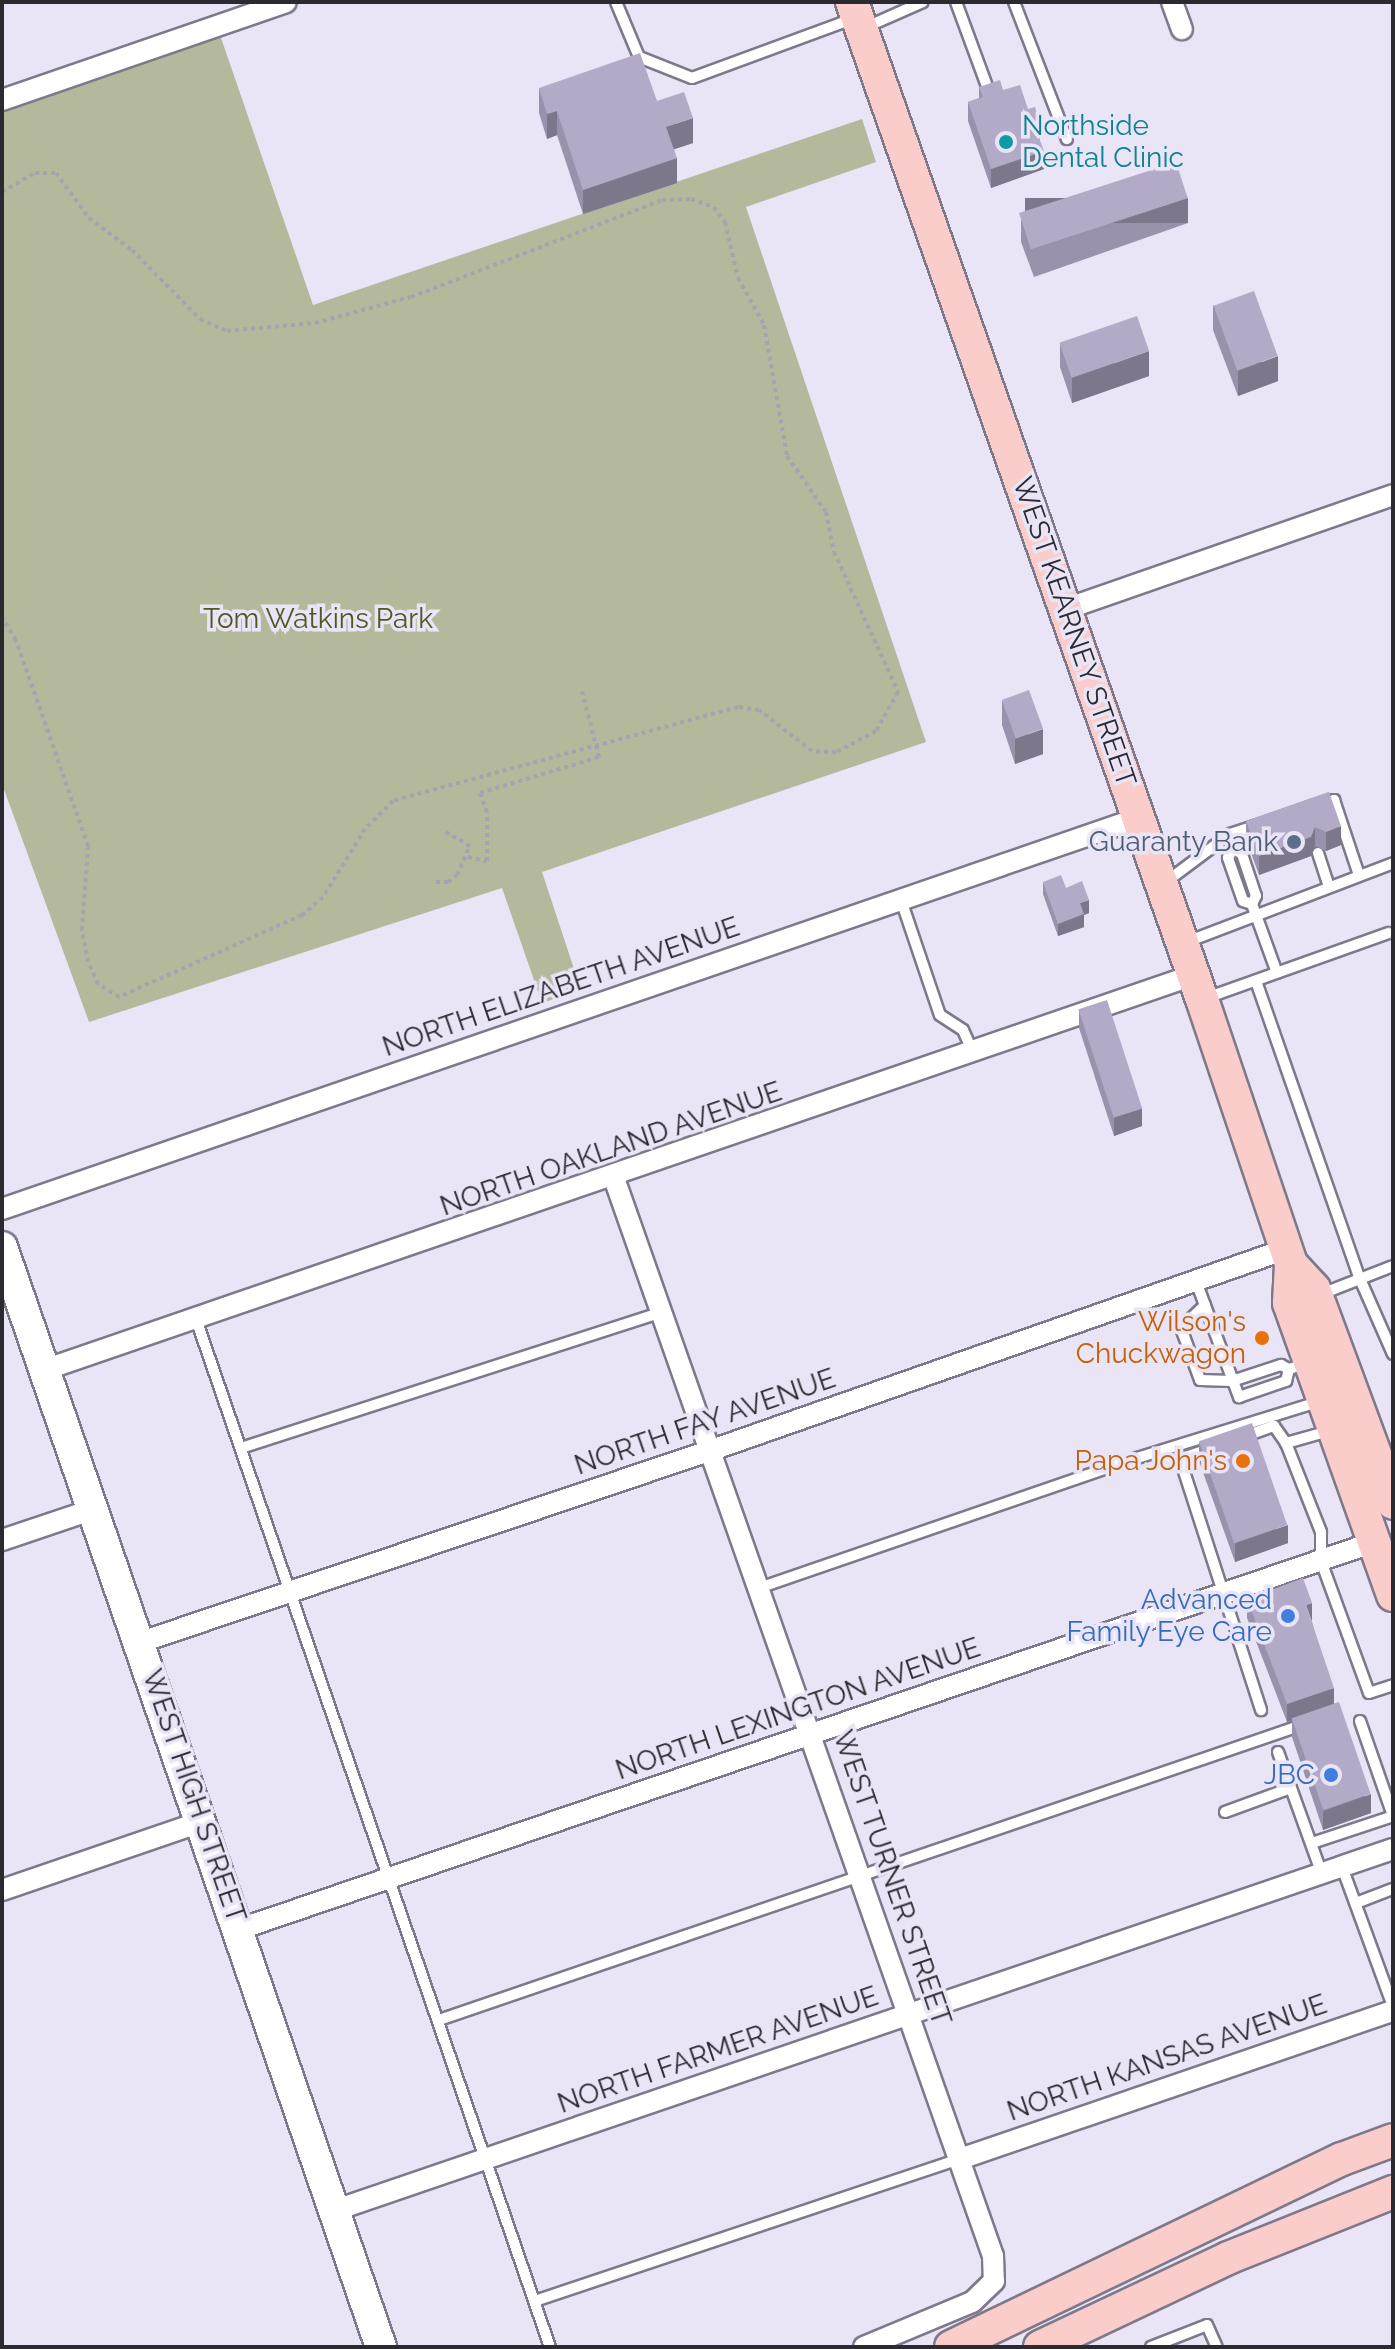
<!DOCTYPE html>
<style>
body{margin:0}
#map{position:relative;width:1395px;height:2349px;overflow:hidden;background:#e9e4f6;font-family:Raleway,sans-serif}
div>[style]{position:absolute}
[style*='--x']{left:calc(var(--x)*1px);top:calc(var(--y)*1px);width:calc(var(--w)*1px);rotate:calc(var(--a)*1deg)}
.green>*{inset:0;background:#b4b99c}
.path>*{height:4px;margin-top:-2px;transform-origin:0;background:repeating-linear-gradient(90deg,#a6a2b0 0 4px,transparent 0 8px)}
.roads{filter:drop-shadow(2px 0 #7e798a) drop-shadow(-2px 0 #7e798a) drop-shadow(0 2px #7e798a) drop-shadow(0 -2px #7e798a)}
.lane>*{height:10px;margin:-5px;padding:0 5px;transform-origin:5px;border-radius:5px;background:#fff}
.street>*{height:20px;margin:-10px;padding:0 10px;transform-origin:10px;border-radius:10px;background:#fff}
.secondary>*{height:30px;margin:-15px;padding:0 15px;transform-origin:15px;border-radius:15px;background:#fff}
.primary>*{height:32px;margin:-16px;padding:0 16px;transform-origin:16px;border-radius:16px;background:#facdcb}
.wall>*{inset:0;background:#9a92ac}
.shaded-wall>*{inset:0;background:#7d778c;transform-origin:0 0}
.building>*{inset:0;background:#b3aac8;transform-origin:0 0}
.dots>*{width:22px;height:22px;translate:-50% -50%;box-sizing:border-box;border:4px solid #e9e4f6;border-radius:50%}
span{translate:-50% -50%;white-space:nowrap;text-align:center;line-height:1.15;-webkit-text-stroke:7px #e9e4f6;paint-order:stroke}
.culture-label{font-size:28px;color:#0d838f}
.left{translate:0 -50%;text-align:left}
.park-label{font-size:28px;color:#525723}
.street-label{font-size:28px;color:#2c2a31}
.service-label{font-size:28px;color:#4e5e75}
.right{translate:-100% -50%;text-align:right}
.food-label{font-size:28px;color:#c56008}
.shop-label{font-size:28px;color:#366cbe}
.frame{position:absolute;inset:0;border:4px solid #2c2a31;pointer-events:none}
</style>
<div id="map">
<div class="green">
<div style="clip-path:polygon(219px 32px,313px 305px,862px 119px,876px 162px,746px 207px,926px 742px,542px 872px,581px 990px,542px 1003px,502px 888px,89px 1022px,2px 784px,2px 107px)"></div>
</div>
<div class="path">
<div style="--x:2;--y:192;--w:38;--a:-30"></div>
<div style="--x:35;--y:173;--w:21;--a:0"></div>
<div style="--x:56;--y:173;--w:56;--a:53.7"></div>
<div style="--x:89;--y:218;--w:54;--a:36.7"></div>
<div style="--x:132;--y:250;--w:97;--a:45.4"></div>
<div style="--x:200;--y:319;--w:30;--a:24"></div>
<div style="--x:227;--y:331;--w:88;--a:-5.2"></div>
<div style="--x:315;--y:323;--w:99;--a:-15.2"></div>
<div style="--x:411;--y:297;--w:269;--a:-21.1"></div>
<div style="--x:662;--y:200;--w:29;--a:-2"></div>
<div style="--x:691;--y:199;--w:24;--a:19"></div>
<div style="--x:714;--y:207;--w:19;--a:54"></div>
<div style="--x:725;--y:222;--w:57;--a:76.9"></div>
<div style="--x:738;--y:278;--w:54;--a:61"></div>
<div style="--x:764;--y:325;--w:133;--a:80"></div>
<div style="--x:787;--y:456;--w:68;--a:55.1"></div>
<div style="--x:826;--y:512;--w:41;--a:78.7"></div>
<div style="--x:834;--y:552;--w:154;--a:65.4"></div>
<div style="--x:898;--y:692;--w:45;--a:119.4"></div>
<div style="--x:876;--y:731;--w:45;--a:152.3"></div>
<div style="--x:836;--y:752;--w:24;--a:-178"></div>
<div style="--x:812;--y:751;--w:67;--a:-142.3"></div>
<div style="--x:759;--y:710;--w:21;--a:-172"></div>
<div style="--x:738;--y:707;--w:358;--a:164.8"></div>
<div style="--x:393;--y:801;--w:40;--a:135"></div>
<div style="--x:365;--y:829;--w:80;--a:121.7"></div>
<div style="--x:323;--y:897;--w:28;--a:139"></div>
<div style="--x:302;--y:915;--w:201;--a:155.9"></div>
<div style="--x:119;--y:997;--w:25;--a:-148"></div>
<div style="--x:98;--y:984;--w:24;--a:-114"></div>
<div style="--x:88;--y:962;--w:33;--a:-101"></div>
<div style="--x:82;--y:930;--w:84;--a:-85.9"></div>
<div style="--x:88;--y:846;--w:218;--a:-109.3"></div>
<div style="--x:16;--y:640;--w:26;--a:-122"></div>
<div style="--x:468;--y:857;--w:19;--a:12"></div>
<div style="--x:487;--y:861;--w:49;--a:-90"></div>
<div style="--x:487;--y:812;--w:20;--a:-110"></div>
<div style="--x:480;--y:793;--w:124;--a:-16.8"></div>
<div style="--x:599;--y:757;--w:72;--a:-104.4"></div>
<div style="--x:436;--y:882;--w:12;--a:0"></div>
<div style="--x:448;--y:882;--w:11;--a:-38"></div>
<div style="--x:457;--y:875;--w:32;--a:-66"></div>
<div style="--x:470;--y:846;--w:32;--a:-150"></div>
</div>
<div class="roads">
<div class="lane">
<div style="--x:616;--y:2;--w:60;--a:67.3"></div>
<div style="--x:639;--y:57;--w:57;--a:21.6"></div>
<div style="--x:692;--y:78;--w:174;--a:-20.2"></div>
<div style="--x:956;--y:2;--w:93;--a:69.8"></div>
<div style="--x:1014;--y:2;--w:147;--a:68.9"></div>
<div style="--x:864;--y:28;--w:64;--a:-23.8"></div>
<div style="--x:1322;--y:804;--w:13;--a:-18"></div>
<div style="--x:1334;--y:800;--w:79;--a:71.6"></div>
<div style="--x:1318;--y:853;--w:35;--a:72"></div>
<div style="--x:1167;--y:881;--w:79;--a:-36.7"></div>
<div style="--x:1230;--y:834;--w:28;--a:-18"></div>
<div style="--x:901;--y:900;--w:121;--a:71.3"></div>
<div style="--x:940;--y:1015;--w:27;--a:33"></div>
<div style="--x:963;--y:1030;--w:24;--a:66"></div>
<div style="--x:1252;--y:904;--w:9;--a:-162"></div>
<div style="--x:1243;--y:901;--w:46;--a:-109.2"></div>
<div style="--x:1228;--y:858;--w:11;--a:-63"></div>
<div style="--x:1233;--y:848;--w:11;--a:34"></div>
<div style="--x:1242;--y:854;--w:44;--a:71.6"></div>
<div style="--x:1256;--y:896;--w:9;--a:117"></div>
<div style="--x:1252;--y:904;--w:73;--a:70.1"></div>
<div style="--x:1184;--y:943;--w:224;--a:-20.9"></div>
<div style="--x:1256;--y:981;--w:316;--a:70.8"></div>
<div style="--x:1360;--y:1279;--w:82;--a:66.3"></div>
<div style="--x:1206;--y:998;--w:194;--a:-19.6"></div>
<div style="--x:1197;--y:1284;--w:121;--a:69.6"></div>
<div style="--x:1239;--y:1397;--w:50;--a:-18.8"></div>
<div style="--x:1286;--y:1381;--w:12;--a:-76"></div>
<div style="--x:1319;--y:1295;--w:79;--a:-21.4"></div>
<div style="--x:1205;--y:1305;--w:33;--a:136"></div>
<div style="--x:1181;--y:1328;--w:55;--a:69.9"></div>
<div style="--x:1200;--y:1380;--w:32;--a:2"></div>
<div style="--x:1232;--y:1381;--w:52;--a:-18.1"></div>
<div style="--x:1281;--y:1365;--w:9;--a:27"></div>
<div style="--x:1289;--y:1369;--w:17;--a:-17"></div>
<div style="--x:196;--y:1319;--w:1087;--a:71"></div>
<div style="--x:1329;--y:1431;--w:45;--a:164.4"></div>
<div style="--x:1286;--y:1443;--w:96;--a:68.5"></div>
<div style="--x:1321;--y:1532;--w:29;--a:90"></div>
<div style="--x:1321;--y:1561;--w:140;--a:70"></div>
<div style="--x:1369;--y:1693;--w:25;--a:-18"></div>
<div style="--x:1243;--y:1437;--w:33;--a:-20"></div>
<div style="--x:1274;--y:1426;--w:21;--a:55"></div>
<div style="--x:241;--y:1448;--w:441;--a:-17.9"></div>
<div style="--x:1209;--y:1449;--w:31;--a:161"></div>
<div style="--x:1180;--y:1459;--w:264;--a:72.1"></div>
<div style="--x:759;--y:1588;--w:400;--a:-19"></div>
<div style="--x:1137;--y:1458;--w:179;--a:-17.2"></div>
<div style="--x:1360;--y:1721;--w:101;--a:70.8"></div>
<div style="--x:1278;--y:1752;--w:130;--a:70.2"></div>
<div style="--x:1225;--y:1812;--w:70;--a:-20"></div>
<div style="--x:1312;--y:1843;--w:85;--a:-18.4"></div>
<div style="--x:1342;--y:1867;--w:148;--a:69.9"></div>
<div style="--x:1356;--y:1903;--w:40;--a:-21"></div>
<div style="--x:439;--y:2020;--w:915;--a:-18.87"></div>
<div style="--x:535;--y:2301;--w:448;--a:-18.5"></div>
<div style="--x:1151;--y:2347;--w:60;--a:-21.4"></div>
<div style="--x:1207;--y:2325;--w:24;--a:66"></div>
</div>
<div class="street">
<div style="--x:1172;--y:2;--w:29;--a:70"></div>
<div style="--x:2;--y:100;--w:300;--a:-19"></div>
<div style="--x:1066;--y:609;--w:346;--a:-19.2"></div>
<div style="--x:614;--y:1178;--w:1143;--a:70.63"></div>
<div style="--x:993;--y:2256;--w:25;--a:88"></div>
<div style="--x:994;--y:2281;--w:30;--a:136"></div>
<div style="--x:972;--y:2302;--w:117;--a:157.4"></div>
<div style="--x:2;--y:1209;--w:1202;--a:-18.98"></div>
<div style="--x:44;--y:1370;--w:1216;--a:-18.96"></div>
<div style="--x:2;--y:1540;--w:97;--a:-18.6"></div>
<div style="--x:141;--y:1642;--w:599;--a:-18.59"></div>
<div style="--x:709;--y:1451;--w:611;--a:-19.29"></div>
<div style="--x:2;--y:1890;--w:213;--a:-18.9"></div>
<div style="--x:240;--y:1929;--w:1198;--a:-18.84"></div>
<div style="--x:960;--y:2159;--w:458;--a:-18.9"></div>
<div style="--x:333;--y:2211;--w:1120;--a:-18.86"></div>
</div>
<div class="secondary">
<div style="--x:2;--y:1247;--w:1163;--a:70.99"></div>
</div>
<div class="primary">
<div style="--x:852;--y:2;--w:1057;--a:70.66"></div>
<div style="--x:1202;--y:999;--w:280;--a:71.4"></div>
<div style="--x:1291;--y:1264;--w:39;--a:93"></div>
<div style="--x:1289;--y:1303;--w:310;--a:70.4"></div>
<div style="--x:1291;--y:1264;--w:34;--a:47"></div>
<div style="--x:1314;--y:1289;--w:228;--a:69.7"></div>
<div style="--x:951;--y:2347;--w:434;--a:-25.7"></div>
<div style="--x:1342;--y:2159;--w:54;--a:-20.4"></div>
<div style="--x:1040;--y:2347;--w:208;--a:-25.3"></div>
<div style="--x:1228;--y:2258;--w:178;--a:-21.8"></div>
</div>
</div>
<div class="wall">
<div style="clip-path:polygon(979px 87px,1003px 90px,1040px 141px,1044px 169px,991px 188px,968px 121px,968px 102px,979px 98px)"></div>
<div style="clip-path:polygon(539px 88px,657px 101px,693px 143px,674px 149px,677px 183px,583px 214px,557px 135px,547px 139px,539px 113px)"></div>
<div style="clip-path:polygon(1021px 218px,1188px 223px,1034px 277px,1021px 242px)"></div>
<div style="clip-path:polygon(1213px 305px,1278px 381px,1238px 396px,1213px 330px)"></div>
<div style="clip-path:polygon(1060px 343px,1149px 376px,1072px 403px,1060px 367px)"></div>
<div style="clip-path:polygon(1002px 700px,1043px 754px,1015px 764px,1002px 725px)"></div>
<div style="clip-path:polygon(1329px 792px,1341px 845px,1326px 851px,1315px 846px,1311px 856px,1259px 875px,1246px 839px,1246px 821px)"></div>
<div style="clip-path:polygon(1043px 882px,1066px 888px,1089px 913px,1084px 915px,1084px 927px,1058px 936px,1043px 894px)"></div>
<div style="clip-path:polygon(1079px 1010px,1142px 1126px,1114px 1136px,1079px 1028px)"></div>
<div style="clip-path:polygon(1199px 1442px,1288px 1543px,1235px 1562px,1199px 1461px)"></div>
<div style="clip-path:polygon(1247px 1599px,1312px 1622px,1334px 1703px,1371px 1813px,1323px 1830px,1292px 1737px,1292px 1721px,1287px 1722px,1247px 1618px)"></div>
</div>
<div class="shaded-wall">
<div style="clip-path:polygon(557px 111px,557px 135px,547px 139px,547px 114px)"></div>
<div style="clip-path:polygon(693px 118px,693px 143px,666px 152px,666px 127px)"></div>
<div style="clip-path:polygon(1040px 122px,1040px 141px,1034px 125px)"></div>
<div style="clip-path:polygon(1044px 151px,1044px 169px,991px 188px,991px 169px)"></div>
<div style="clip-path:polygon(677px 158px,677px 183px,583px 214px,583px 190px)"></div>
<div style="left:1188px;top:198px;width:25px;height:163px;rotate:90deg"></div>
<div style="clip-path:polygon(1149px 351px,1149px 376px,1072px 403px,1072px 378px)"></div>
<div style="clip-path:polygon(1278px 356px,1278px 381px,1238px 396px,1238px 371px)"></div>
<div style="clip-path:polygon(1043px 729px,1043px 754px,1015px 764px,1015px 739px)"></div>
<div style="clip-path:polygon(1341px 826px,1341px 845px,1326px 851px,1326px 832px)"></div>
<div style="clip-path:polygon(1315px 827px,1315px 846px,1311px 856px,1259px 875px,1259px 856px)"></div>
<div style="clip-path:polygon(1089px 900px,1089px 913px,1084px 915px,1084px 927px,1058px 936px,1058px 924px,1080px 903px)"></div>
<div style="clip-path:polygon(1142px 1108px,1142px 1126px,1114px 1136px,1114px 1117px)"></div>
<div style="clip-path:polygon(1288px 1525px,1288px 1543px,1235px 1562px,1235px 1543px)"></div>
<div style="clip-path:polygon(1312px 1603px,1312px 1622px,1306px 1605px)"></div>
<div style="clip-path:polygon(1334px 1688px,1334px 1707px,1287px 1722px,1287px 1704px)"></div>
<div style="clip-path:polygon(1371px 1794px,1371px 1813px,1323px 1830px,1323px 1811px)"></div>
</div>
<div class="building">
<div style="clip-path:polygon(640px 53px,657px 101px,684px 92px,693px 118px,666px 127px,677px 158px,583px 190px,557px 111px,547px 114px,539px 88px)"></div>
<div style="clip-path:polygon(1000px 80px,1003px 90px,1020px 85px,1028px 109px,1035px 107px,1040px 122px,1034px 125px,1044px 151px,991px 169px,968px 102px,983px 97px,979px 87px)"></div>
<div style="left:1176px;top:162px;width:38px;height:165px;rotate:72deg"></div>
<div style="left:1254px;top:291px;width:69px;height:43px;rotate:70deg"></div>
<div style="left:1137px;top:316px;width:37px;height:82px;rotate:71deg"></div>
<div style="left:1029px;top:690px;width:41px;height:29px;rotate:70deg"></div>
<div style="clip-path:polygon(1329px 792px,1341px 826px,1326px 832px,1315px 827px,1311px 837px,1259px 856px,1246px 821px)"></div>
<div style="clip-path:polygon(1061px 875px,1066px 888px,1082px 881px,1089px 900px,1080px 903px,1084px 914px,1058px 924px,1043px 882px)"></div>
<div style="left:1107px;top:1000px;width:114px;height:30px;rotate:72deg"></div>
<div style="left:1252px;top:1423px;width:108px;height:56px;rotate:71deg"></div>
<div style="clip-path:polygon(1303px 1578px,1312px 1603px,1306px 1605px,1334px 1688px,1287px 1704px,1247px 1599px)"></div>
<div style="left:1339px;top:1702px;width:97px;height:50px;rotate:71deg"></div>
</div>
<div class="dots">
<div style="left:1006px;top:142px;background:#0f9aa8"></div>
<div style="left:1294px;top:842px;background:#5c6f8a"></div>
<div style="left:1262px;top:1338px;background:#e8710a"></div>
<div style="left:1243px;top:1461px;background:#e8710a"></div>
<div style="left:1288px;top:1616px;background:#3f7fe0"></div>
<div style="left:1331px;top:1775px;background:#3f7fe0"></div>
</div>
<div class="culture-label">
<span class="left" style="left:1022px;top:142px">Northside<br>Dental Clinic</span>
</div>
<div class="park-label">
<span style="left:318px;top:619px">Tom Watkins Park</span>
</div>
<div class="street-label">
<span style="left:1074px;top:632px;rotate:71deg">WEST KEARNEY STREET</span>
<span style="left:561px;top:987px;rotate:-19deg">NORTH ELIZABETH AVENUE</span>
<span style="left:611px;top:1149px;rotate:-19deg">NORTH OAKLAND AVENUE</span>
<span style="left:705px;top:1422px;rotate:-19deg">NORTH FAY AVENUE</span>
<span style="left:798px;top:1709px;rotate:-19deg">NORTH LEXINGTON AVENUE</span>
<span style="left:194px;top:1796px;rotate:71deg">WEST HIGH STREET</span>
<span style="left:892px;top:1878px;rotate:71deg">WEST TURNER STREET</span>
<span style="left:718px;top:2050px;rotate:-19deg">NORTH FARMER AVENUE</span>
<span style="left:1167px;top:2058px;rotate:-19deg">NORTH KANSAS AVENUE</span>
</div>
<div class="service-label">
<span class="right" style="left:1278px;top:842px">Guaranty Bank</span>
</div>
<div class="food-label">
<span class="right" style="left:1246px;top:1338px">Wilson's<br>Chuckwagon</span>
<span class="right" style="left:1227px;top:1461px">Papa John's</span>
</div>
<div class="shop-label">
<span class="right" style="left:1272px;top:1616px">Advanced<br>Family Eye Care</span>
<span class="right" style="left:1315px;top:1775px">JBC</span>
</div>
<div class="frame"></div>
</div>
